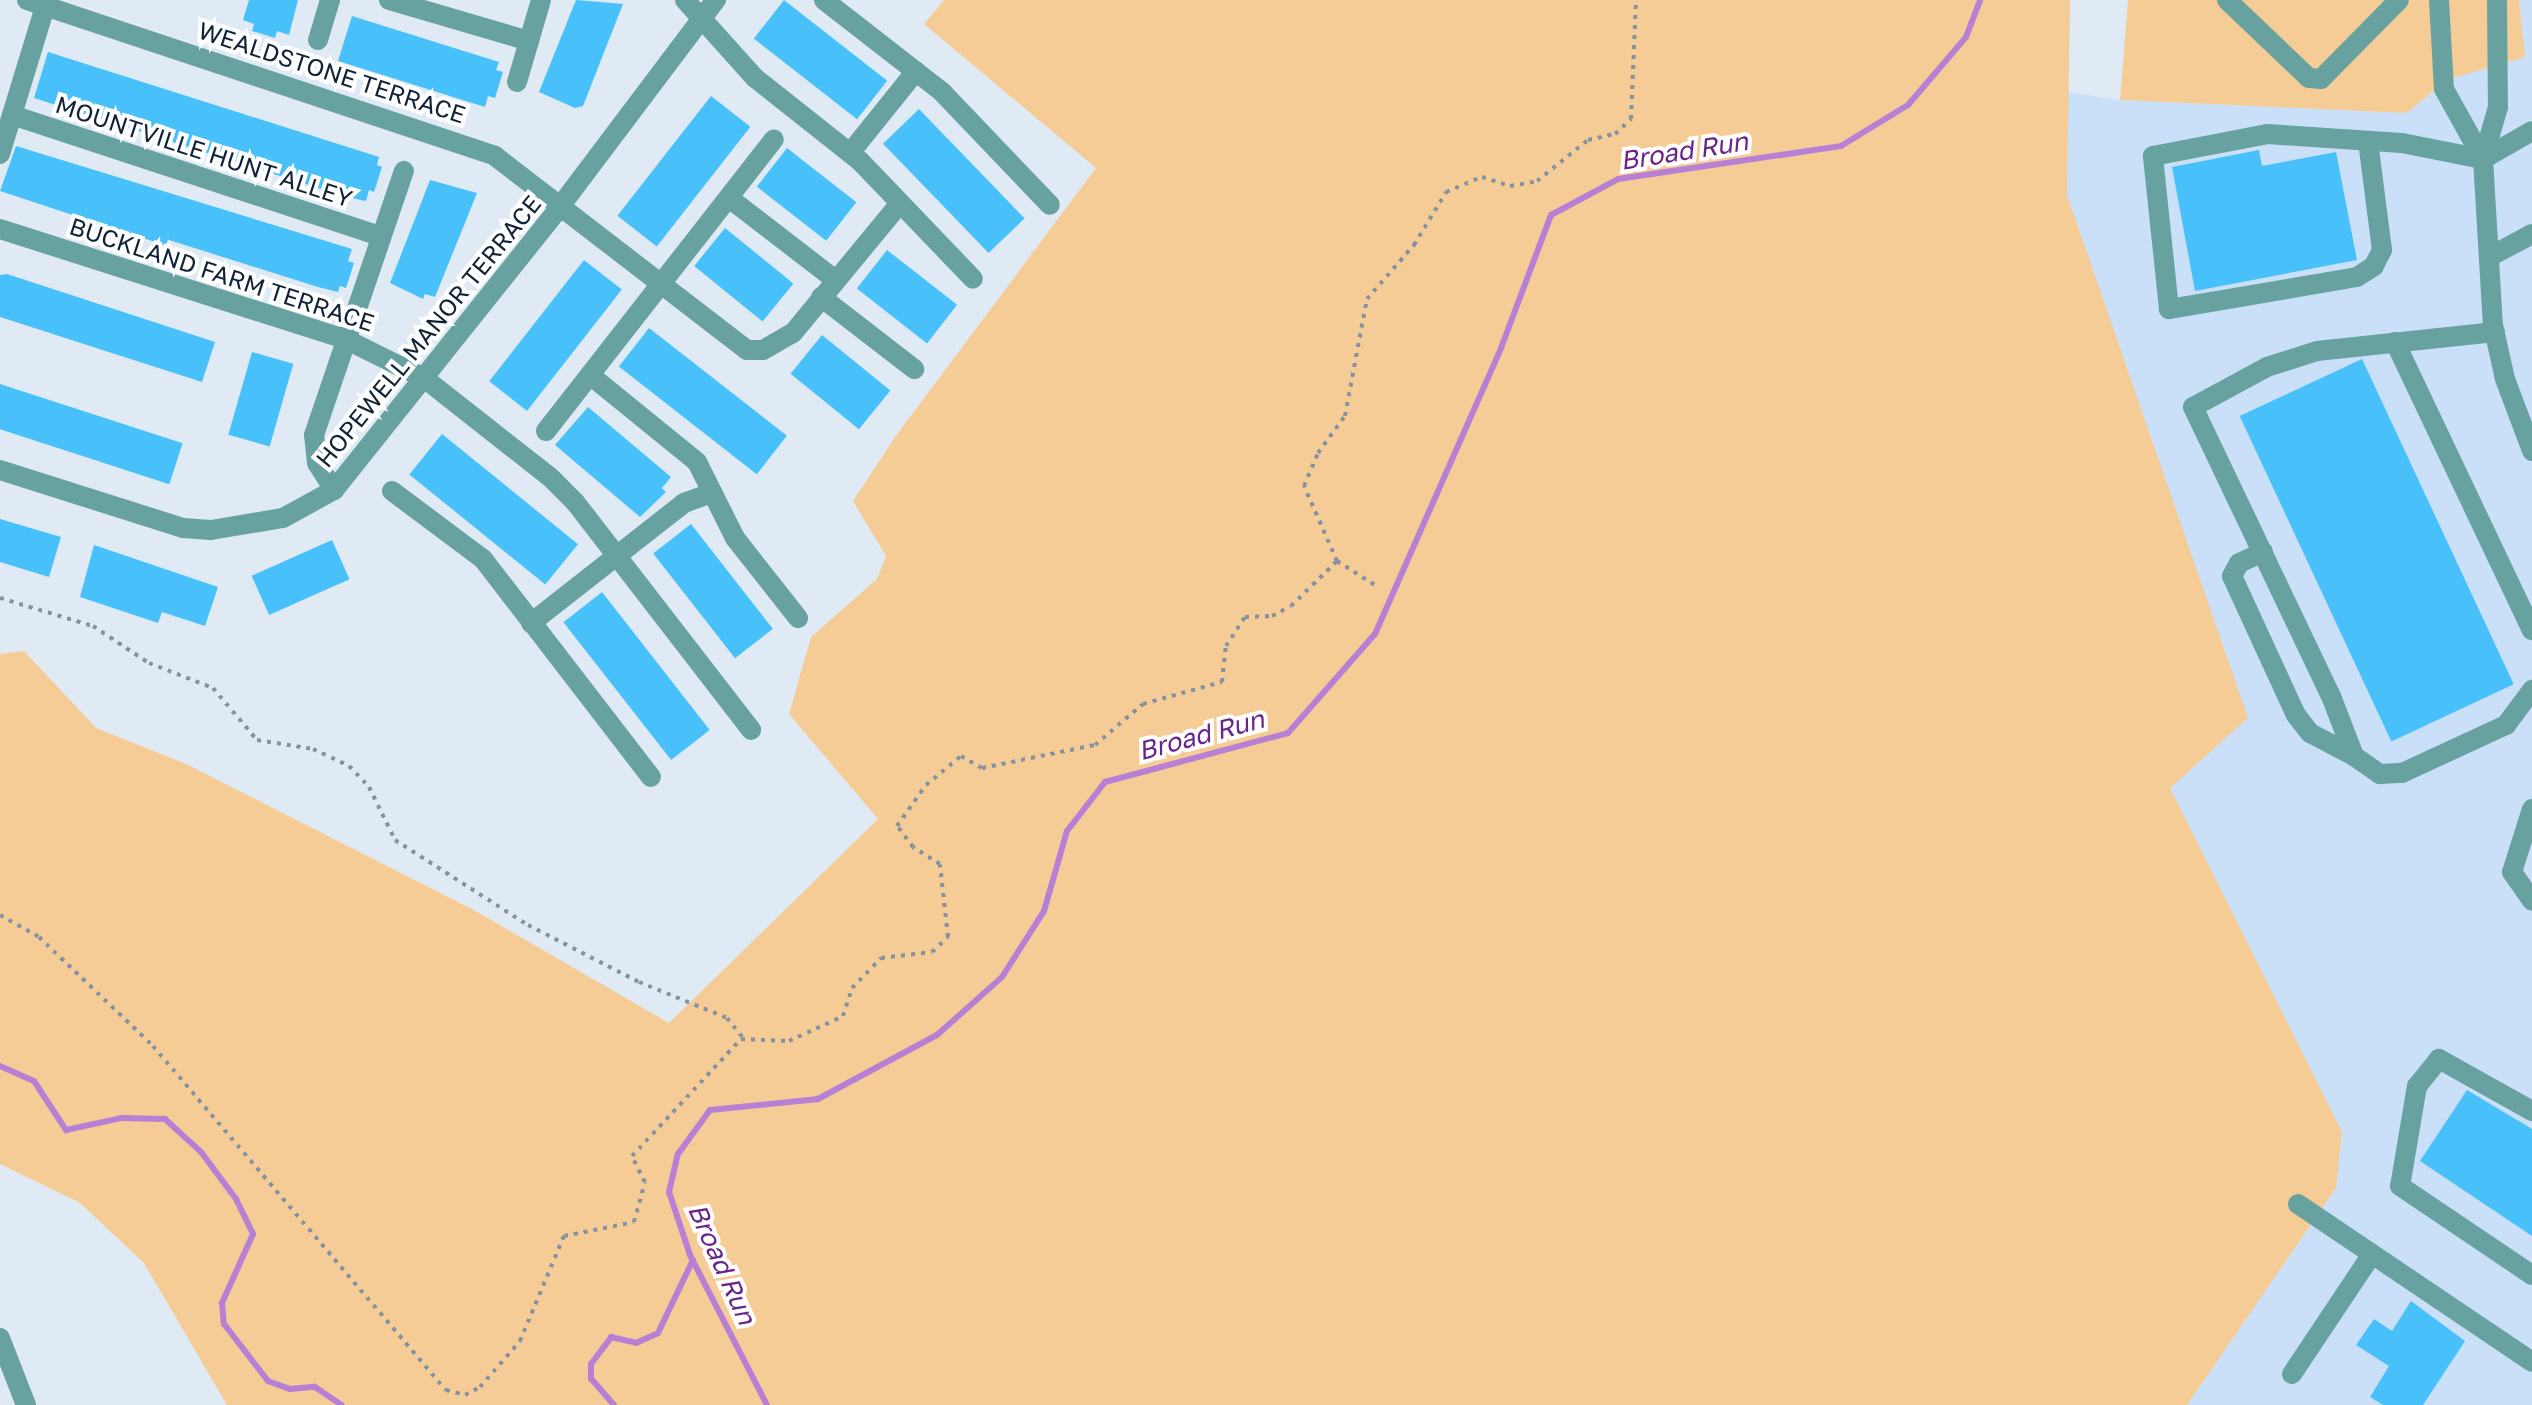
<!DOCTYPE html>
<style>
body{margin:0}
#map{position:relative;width:2532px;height:1405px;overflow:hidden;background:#e0eaf5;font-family:"Golos Text",sans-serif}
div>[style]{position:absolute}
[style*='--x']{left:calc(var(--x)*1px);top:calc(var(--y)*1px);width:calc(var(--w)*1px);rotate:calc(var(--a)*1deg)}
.built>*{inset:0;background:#cadff8}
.green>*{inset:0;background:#f5cc95}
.stream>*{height:6px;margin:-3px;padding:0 3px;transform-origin:3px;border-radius:3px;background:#b880d5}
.building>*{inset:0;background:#48c1fb;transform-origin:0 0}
.path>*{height:4px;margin-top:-2px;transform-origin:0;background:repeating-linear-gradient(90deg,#8492a1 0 4px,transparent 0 10px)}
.minor>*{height:20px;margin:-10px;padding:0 10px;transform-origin:10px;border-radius:10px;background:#68a2a0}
span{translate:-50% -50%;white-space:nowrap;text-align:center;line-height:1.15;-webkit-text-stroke:8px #fff;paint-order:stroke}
.street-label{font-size:24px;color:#102237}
.water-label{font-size:26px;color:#6a2489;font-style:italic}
</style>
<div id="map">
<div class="built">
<div style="clip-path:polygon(2519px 0,2532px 0,2532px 1405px,2187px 1405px,2336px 1188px,2342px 1132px,2170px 788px,2067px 195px,2067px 92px,2120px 100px,2407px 113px,2446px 80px,2525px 57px)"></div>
</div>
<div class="green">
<div style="clip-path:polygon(944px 0,2070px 0,2067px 195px,2248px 718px,2170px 788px,2342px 1132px,2336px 1188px,2187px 1405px,227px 1405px,144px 1263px,80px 1203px,0 1164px,0 654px,24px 651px,96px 728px,186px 764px,472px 909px,669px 1023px,878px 819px,789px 714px,811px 637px,877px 579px,886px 556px,853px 501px,895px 437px,1096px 168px,924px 24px)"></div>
<div style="clip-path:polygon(2128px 0,2519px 0,2525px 57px,2446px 80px,2407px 113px,2120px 100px)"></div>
</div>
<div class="stream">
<div style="--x:0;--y:1066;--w:37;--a:24"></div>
<div style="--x:34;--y:1081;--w:59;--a:56.9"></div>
<div style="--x:66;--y:1130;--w:56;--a:-12.3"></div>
<div style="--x:121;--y:1118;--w:44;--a:1.3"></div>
<div style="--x:165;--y:1119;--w:49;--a:42.5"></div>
<div style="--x:201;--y:1152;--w:59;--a:53.3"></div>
<div style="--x:236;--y:1199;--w:39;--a:64"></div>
<div style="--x:253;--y:1234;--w:76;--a:114.2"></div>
<div style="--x:222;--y:1303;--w:21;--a:85"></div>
<div style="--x:224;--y:1324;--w:72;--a:52.3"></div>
<div style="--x:268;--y:1381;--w:23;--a:20"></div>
<div style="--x:290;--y:1389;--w:25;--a:-5"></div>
<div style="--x:315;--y:1387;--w:32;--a:34"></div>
<div style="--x:614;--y:1405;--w:35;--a:-131"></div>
<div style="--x:591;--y:1379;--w:15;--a:-90"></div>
<div style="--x:591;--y:1364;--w:34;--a:-53"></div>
<div style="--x:611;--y:1337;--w:26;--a:13"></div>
<div style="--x:636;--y:1343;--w:24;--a:-24"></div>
<div style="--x:658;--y:1333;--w:81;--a:-64.4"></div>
<div style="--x:767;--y:1405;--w:169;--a:-117.2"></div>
<div style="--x:690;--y:1255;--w:66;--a:-108.4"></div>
<div style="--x:669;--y:1192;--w:39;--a:-77"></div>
<div style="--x:678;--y:1154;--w:54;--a:-54"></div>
<div style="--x:710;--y:1110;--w:109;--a:-5.8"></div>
<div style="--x:818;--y:1099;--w:135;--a:-28.3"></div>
<div style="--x:937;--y:1035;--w:87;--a:-41.7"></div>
<div style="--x:1002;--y:977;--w:78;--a:-57.5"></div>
<div style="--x:1044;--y:911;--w:83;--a:-74"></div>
<div style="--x:1067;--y:831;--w:62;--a:-52.2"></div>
<div style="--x:1105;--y:782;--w:189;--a:-15"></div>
<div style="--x:1288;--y:733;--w:132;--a:-48.7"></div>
<div style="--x:1375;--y:634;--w:313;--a:-66.2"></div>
<div style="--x:1501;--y:348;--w:142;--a:-69.4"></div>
<div style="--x:1551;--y:215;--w:76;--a:-28.2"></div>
<div style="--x:1618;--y:179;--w:225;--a:-8.4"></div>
<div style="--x:1841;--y:146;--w:79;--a:-31.5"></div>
<div style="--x:1908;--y:105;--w:89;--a:-49.5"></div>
<div style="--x:1966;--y:37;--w:40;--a:-69"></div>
</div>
<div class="building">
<div style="clip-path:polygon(249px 0,298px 0,289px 35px,277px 31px,275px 38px,252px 31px,254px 24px,243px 20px)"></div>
<div style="clip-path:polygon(576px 0,623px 4px,583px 106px,575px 108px,539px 92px)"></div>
<div style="left:784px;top:0;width:131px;height:49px;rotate:38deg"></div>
<div style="clip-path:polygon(352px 16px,499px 62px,496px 70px,503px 72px,495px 98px,488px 96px,485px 107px,338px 61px)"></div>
<div style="clip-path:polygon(48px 52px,379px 157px,377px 165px,382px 167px,374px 192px,369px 190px,366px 201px,343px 196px,34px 98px)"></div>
<div style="left:711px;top:96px;width:50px;height:152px;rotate:38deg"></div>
<div style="left:919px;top:109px;width:152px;height:50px;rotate:46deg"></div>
<div style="clip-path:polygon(16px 146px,352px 249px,348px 261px,354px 263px,346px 288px,340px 286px,338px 292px,318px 287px,169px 240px,167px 246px,0 191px)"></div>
<div style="left:787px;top:148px;width:88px;height:49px;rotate:38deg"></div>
<div style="clip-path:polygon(2259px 150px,2262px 166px,2336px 152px,2357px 260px,2195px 291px,2172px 167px)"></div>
<div style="clip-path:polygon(430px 180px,477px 193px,435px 297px,425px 294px,423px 299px,390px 283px)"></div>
<div style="left:725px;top:228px;width:88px;height:49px;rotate:39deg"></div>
<div style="left:887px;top:250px;width:89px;height:49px;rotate:38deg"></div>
<div style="left:584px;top:260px;width:48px;height:154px;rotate:38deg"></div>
<div style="clip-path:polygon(7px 274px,215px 342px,202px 382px,0 317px,0 275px)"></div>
<div style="left:649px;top:328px;width:175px;height:49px;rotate:38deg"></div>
<div style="left:822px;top:335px;width:88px;height:50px;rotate:39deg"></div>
<div style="left:252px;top:352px;width:43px;height:86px;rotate:16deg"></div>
<div style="left:2362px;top:359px;width:359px;height:135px;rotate:65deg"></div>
<div style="left:0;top:384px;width:192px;height:43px;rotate:18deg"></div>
<div style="clip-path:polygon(588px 407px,671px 477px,662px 488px,666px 492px,640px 517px,555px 445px)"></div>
<div style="left:442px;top:434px;width:175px;height:52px;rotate:39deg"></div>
<div style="clip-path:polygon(0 519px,61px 537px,49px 577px,0 562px)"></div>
<div style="left:691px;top:524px;width:133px;height:48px;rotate:52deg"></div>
<div style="left:332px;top:540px;width:43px;height:88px;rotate:66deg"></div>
<div style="clip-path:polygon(94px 545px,218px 587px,205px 626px,162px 612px,158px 623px,80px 597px)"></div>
<div style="left:602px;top:592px;width:175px;height:49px;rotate:52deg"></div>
<div style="clip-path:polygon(2467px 1090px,2532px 1129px,2532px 1236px,2420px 1161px)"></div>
<div style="clip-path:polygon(2411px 1301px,2465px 1341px,2423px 1405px,2383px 1405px,2370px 1397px,2389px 1366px,2356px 1345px,2374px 1319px,2392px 1331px)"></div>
</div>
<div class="path">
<div style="--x:1337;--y:561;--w:49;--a:32.4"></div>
<div style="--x:0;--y:598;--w:97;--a:16.8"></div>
<div style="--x:93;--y:626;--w:67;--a:33.5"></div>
<div style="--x:149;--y:663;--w:69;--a:21.3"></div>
<div style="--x:213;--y:688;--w:68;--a:49.8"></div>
<div style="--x:257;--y:740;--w:57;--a:9.1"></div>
<div style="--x:313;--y:749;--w:40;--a:25"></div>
<div style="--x:349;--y:766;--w:29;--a:46"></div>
<div style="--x:369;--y:787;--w:59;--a:63.9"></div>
<div style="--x:395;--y:840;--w:158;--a:32.6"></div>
<div style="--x:528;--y:925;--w:125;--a:27.2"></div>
<div style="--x:639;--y:982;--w:95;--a:22.2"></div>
<div style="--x:727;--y:1018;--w:27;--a:51"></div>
<div style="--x:0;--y:915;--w:45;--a:29.4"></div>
<div style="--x:39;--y:937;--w:158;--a:43.7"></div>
<div style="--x:153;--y:1046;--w:452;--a:49.6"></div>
<div style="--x:446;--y:1390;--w:20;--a:15"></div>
<div style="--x:465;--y:1395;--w:17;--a:-28"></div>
<div style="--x:480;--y:1387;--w:61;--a:-49"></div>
<div style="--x:520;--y:1341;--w:114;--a:-67.3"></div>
<div style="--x:564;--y:1236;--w:71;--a:-11.3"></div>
<div style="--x:634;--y:1222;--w:41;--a:-74.6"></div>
<div style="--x:645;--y:1182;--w:29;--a:-117"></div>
<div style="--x:632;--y:1156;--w:160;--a:-47"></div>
<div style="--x:741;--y:1039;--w:48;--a:2.4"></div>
<div style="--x:789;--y:1041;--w:60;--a:-24.8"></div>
<div style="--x:843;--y:1016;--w:29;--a:-72"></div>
<div style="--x:852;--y:988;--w:42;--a:-46"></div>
<div style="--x:881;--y:958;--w:51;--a:-6.7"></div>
<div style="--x:932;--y:952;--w:22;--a:-43"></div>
<div style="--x:948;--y:937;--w:73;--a:-96.3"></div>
<div style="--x:940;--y:864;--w:32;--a:-148"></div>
<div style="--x:913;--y:847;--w:26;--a:-127"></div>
<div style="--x:897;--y:826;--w:50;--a:-54.7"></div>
<div style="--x:926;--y:785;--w:45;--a:-39.6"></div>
<div style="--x:961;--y:756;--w:24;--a:30"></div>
<div style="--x:982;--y:768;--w:115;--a:-11.5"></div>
<div style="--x:1095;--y:745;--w:63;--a:-40.5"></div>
<div style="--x:1143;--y:704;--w:82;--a:-15.6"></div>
<div style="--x:1222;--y:682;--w:36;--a:-84"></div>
<div style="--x:1226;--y:646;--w:35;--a:-57"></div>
<div style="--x:1245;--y:617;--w:27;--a:-2"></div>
<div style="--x:1272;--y:616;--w:21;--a:-28"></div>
<div style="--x:1291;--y:606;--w:64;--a:-44.4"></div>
<div style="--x:1337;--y:561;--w:82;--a:-113.7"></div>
<div style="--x:1304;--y:486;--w:36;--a:-67"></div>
<div style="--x:1318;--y:453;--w:46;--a:-53.9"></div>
<div style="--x:1345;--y:416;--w:119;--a:-79.4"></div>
<div style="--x:1367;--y:299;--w:72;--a:-49"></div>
<div style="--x:1414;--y:245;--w:62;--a:-58.9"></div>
<div style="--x:1446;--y:192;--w:39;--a:-23"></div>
<div style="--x:1482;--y:177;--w:29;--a:18"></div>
<div style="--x:1510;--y:186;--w:27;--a:-10"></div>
<div style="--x:1537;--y:181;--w:65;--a:-38.8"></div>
<div style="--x:1588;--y:140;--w:28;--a:-13"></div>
<div style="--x:1615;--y:134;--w:22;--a:-43"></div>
<div style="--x:1631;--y:119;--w:119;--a:-87.6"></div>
</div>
<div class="minor">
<div style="--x:27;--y:0;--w:493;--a:18.4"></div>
<div style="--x:495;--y:156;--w:318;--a:37.6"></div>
<div style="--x:747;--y:350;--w:16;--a:0"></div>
<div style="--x:763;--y:350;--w:34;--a:-30"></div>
<div style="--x:793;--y:333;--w:168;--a:-50.5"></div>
<div style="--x:389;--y:0;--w:146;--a:16.3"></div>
<div style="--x:685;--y:0;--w:105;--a:48.1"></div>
<div style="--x:755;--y:78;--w:134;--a:38.3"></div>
<div style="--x:860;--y:161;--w:163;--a:46.2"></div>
<div style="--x:824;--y:0;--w:150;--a:37.9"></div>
<div style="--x:942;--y:92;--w:156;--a:46.3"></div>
<div style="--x:2227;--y:0;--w:113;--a:43.6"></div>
<div style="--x:2309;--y:78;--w:12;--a:5"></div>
<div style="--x:2321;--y:79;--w:111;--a:-45.4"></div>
<div style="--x:2439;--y:0;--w:89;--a:86.8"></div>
<div style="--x:2444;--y:89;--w:80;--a:60.9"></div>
<div style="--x:2497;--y:0;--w:107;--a:89.5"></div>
<div style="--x:2498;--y:107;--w:54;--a:106.1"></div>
<div style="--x:2483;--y:159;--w:166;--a:86.6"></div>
<div style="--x:2493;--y:325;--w:55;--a:77.5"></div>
<div style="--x:2505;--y:379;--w:77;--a:69.4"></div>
<div style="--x:318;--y:40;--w:42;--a:-73.3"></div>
<div style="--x:517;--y:82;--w:85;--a:-73.7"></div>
<div style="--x:12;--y:115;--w:388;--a:18.2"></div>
<div style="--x:2368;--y:141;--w:110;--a:82.7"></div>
<div style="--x:2382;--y:250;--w:18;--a:117"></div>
<div style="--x:2374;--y:266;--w:20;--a:147"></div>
<div style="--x:2357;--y:277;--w:191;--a:170.3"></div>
<div style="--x:2169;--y:309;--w:154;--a:-96"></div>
<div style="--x:2153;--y:156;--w:116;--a:-10.9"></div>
<div style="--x:2267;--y:134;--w:135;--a:3.8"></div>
<div style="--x:2402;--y:143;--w:83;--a:11.2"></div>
<div style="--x:2483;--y:159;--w:56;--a:-29.7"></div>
<div style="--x:850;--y:153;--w:105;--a:-51.2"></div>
<div style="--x:0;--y:154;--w:161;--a:-73"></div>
<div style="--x:729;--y:198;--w:133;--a:37.6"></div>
<div style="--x:0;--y:229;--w:362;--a:17.7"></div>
<div style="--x:345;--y:339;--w:88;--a:26.3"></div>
<div style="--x:424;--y:378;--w:160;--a:38.2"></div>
<div style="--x:550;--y:477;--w:35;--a:45"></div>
<div style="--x:575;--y:502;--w:288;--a:52.3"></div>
<div style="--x:2489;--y:257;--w:49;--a:-28.1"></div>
<div style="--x:821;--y:297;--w:118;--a:37.7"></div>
<div style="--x:2495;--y:332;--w:179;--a:173.9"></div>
<div style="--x:2317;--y:351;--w:52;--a:162.3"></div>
<div style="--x:2267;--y:367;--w:84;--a:151.6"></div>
<div style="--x:2193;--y:407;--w:320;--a:64.5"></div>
<div style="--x:2331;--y:696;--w:64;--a:69"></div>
<div style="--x:2354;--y:756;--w:32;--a:35"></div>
<div style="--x:2380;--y:774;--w:22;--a:-3"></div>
<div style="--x:2402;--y:773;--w:115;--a:-24.8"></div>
<div style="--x:2506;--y:725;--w:44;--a:-53.4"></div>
<div style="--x:2395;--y:342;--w:319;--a:64.6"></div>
<div style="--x:590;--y:375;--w:138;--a:39.1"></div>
<div style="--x:697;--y:462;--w:85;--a:63.4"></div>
<div style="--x:735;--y:538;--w:102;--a:51.8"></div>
<div style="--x:546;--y:431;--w:370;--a:-52"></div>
<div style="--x:0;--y:470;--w:192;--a:17.6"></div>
<div style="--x:183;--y:528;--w:28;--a:4"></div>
<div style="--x:211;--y:530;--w:73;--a:-9.5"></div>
<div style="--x:283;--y:518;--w:58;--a:-28.8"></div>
<div style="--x:334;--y:490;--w:366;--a:-51.4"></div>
<div style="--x:562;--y:204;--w:256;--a:-53"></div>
<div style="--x:334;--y:490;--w:32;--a:-122"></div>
<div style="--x:317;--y:463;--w:28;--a:-96"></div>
<div style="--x:314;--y:435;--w:279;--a:-71.2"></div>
<div style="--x:392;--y:491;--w:114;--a:36.8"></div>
<div style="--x:483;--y:559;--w:275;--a:52.4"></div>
<div style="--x:2263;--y:552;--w:26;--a:155"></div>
<div style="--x:2239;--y:563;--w:15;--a:118"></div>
<div style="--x:2232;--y:576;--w:153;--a:65.3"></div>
<div style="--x:2296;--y:715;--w:23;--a:52"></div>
<div style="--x:2310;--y:733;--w:50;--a:27.6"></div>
<div style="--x:531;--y:623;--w:194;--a:-38.1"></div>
<div style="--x:684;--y:503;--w:30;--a:-20"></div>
<div style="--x:2532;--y:809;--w:66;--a:107.6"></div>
<div style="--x:2512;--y:872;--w:35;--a:55"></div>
<div style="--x:2532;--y:1111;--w:107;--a:-150.8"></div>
<div style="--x:2439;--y:1059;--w:35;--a:129"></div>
<div style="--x:2417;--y:1086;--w:101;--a:99.6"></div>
<div style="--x:2400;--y:1186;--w:159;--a:34"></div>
<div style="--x:2298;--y:1204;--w:282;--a:34"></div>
<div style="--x:0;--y:1338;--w:72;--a:68.8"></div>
<div style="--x:2292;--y:1374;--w:144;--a:-56.3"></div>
</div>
<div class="street-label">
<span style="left:332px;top:72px;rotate:18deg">WEALDSTONE TERRACE</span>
<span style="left:204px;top:151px;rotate:18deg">MOUNTVILLE HUNT ALLEY</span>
<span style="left:222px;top:274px;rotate:18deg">BUCKLAND FARM TERRACE</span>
<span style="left:428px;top:331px;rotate:-51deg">HOPEWELL MANOR TERRACE</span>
</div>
<div class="water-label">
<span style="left:1684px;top:151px;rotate:-9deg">Broad Run</span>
<span style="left:1201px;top:735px;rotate:-15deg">Broad Run</span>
<span style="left:722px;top:1264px;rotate:66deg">Broad Run</span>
</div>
</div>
